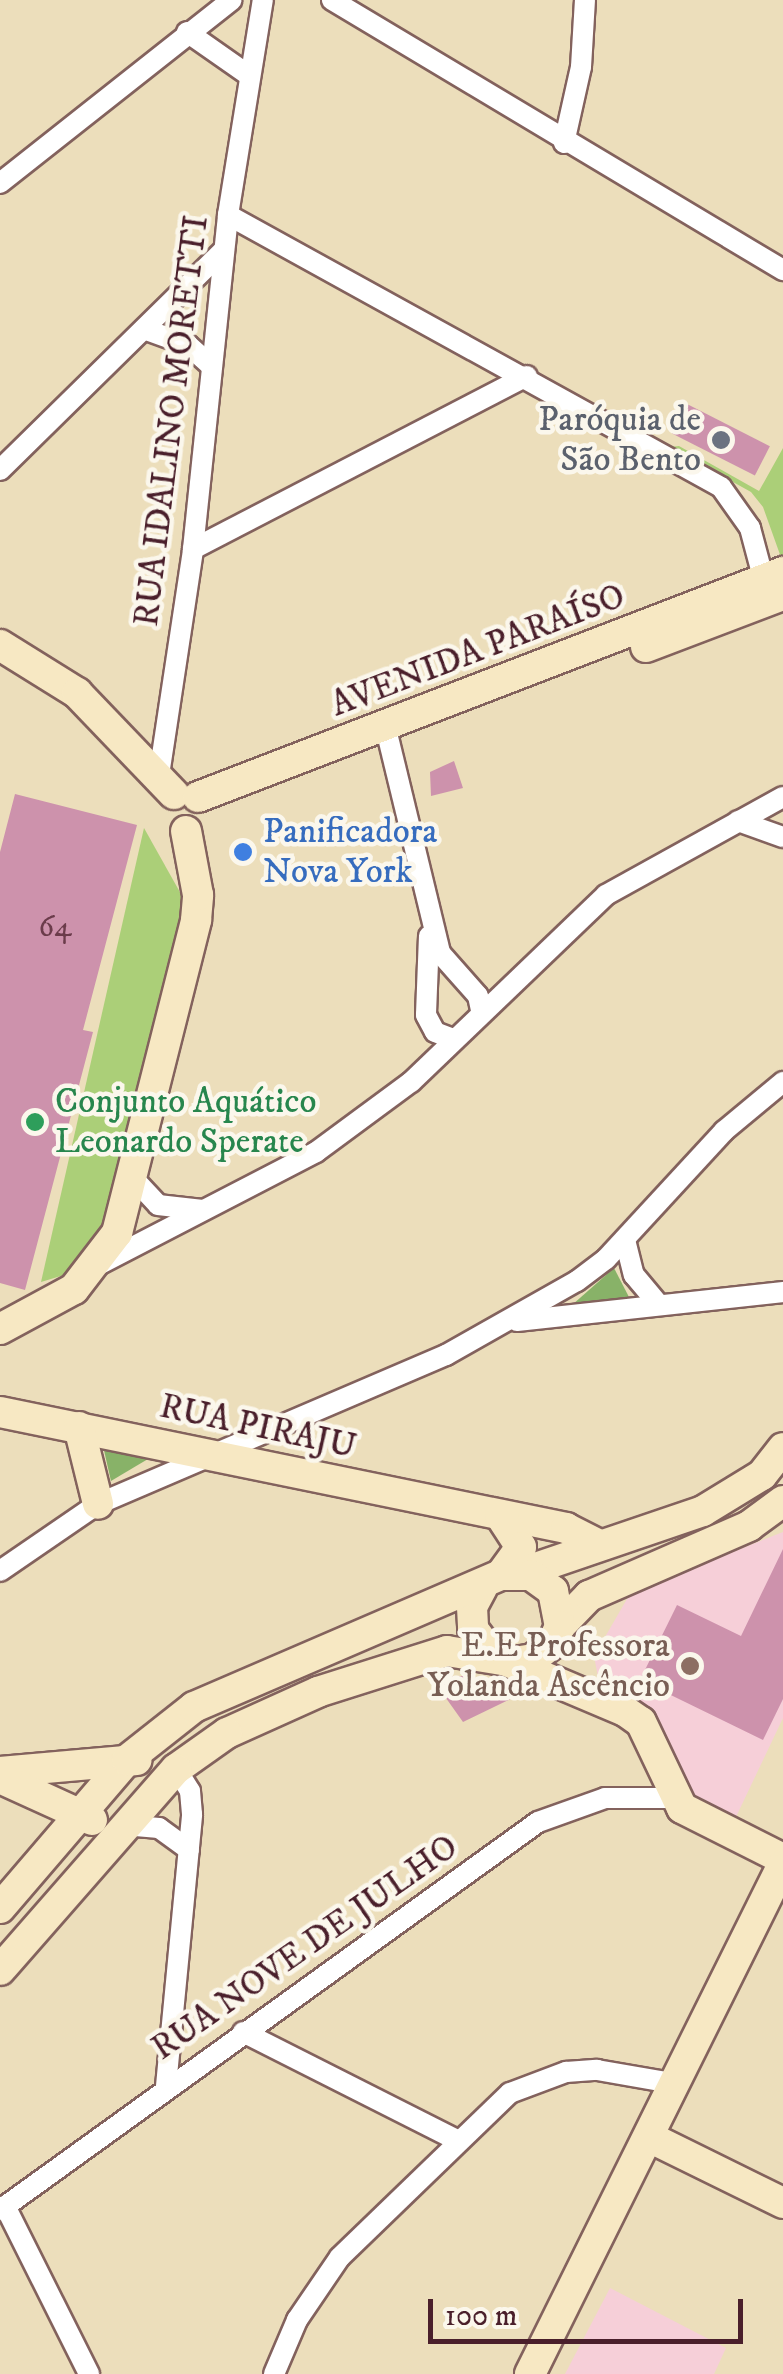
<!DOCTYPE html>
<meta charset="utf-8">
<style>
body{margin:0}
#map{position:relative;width:783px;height:2374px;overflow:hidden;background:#ecdebb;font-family:"IM FELL DW Pica",serif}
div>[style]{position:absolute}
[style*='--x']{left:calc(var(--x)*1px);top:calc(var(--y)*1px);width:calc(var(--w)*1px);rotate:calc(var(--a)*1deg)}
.built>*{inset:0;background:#f6cfd8}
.green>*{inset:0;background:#abcf78}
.forest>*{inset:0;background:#88b268}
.building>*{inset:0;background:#cd92ac;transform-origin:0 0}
.roads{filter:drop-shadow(2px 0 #83625d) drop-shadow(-2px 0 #83625d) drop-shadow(0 2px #83625d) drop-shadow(0 -2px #83625d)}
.street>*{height:20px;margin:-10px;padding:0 10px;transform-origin:10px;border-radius:10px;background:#fff}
.secondary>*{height:30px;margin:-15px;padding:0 15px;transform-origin:15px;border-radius:15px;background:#f7e8c3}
.dots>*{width:28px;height:28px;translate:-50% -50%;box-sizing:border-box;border:5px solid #fbf7ec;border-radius:50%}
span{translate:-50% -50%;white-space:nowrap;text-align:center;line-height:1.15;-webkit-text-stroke:9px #fbf7ec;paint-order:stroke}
.number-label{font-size:30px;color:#6b3c4b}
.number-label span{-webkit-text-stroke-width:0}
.worship-label{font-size:35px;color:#5b616d}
.right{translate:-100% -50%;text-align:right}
.street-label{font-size:35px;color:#4a1f2b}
.shop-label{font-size:35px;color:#366cbe}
.left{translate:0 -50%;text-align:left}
.leisure-label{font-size:35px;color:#27864d}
.education-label{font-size:35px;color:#785e54}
.scale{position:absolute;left:428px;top:2299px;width:315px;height:45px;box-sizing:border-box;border:5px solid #4a1f2b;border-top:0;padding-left:12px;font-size:30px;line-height:35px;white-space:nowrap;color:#4a1f2b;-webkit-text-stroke:8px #fbf7ec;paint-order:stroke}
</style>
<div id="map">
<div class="built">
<div style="clip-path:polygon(783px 1532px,783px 1718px,735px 1819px,686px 1794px,653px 1714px,598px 1677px,594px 1656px,631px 1592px)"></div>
<div style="clip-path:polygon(610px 2288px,726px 2348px,714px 2374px,565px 2374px)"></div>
</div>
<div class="green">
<div style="clip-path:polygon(679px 446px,759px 491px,783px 448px,783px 563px,763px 507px,751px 492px,670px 447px)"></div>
<div style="clip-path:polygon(144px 828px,186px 903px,105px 1235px,74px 1272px,41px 1282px)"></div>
</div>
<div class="forest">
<div style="clip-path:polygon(614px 1268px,630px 1299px,572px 1305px)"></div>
<div style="clip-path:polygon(103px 1446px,153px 1456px,111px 1481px)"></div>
</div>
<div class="building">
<div style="left:687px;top:404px;width:93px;height:33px;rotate:27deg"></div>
<div style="clip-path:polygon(454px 761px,463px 788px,431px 796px,430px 772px)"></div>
<div style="clip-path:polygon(15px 794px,137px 825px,83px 1030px,93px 1032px,25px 1290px,0 1283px,0 852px)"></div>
<div style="clip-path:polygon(783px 1549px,783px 1699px,763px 1740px,640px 1680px,677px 1605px,741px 1636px)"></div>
<div style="clip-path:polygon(466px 1676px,486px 1682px,525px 1692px,463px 1722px,431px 1677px)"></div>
</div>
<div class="roads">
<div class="street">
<div style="--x:332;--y:0;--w:526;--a:30.91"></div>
<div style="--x:187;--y:32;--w:73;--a:35"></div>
<div style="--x:564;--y:143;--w:78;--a:-77.4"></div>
<div style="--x:581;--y:67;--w:67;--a:-86.6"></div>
<div style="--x:0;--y:183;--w:295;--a:-38.3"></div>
<div style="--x:228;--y:215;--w:563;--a:28.89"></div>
<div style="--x:721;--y:487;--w:50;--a:54.7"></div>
<div style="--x:750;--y:528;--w:62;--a:75.1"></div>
<div style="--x:144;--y:329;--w:47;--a:20"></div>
<div style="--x:188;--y:345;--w:31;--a:42"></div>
<div style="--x:0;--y:470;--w:313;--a:-44.5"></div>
<div style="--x:193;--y:549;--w:376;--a:-27.4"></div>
<div style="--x:386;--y:729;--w:230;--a:76.4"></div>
<div style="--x:440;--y:953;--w:57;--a:48.5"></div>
<div style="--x:478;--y:996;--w:14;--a:78"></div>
<div style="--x:159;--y:775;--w:229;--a:-81.4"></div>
<div style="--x:193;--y:549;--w:336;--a:-84"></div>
<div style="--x:228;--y:215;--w:218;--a:-80.8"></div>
<div style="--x:738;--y:821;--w:48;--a:19.6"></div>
<div style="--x:429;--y:936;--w:79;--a:92.2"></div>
<div style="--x:426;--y:1015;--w:19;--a:62"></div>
<div style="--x:435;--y:1032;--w:19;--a:21"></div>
<div style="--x:134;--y:1179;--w:35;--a:47"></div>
<div style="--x:158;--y:1205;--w:45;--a:6.3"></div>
<div style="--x:625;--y:1240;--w:36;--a:76"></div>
<div style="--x:634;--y:1275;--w:39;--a:50"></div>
<div style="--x:98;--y:1265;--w:246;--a:-27.4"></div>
<div style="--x:316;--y:1152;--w:118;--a:-36.4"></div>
<div style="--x:411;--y:1082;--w:270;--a:-43.8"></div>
<div style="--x:606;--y:895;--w:202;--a:-29"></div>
<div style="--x:517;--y:1321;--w:268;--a:-6.2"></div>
<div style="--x:0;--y:1571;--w:119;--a:-34.4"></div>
<div style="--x:98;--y:1504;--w:379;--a:-23.2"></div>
<div style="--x:446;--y:1355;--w:150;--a:-29.5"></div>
<div style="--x:577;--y:1281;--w:36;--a:-37"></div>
<div style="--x:606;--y:1259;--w:174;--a:-47.3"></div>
<div style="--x:724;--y:1131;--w:77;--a:-39.7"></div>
<div style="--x:124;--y:1825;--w:35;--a:5"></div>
<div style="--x:159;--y:1828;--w:37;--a:36"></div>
<div style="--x:243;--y:2032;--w:240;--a:26.8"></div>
<div style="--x:166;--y:2086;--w:273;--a:-84.5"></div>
<div style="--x:192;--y:1814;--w:23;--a:-95"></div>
<div style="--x:190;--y:1791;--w:26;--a:-122"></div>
<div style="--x:5;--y:2206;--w:188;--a:63.4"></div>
<div style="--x:0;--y:2210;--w:663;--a:-35.8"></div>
<div style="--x:538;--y:1822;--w:71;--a:-19.7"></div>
<div style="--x:605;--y:1798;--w:66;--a:0"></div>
<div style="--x:274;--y:2374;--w:59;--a:-66.9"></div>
<div style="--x:297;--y:2320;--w:76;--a:-55.7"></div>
<div style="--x:340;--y:2257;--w:236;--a:-44"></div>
<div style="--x:510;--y:2093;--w:60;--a:-20.6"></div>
<div style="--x:566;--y:2072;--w:31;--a:-4"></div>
<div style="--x:597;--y:2070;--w:81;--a:9.9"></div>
</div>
<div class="secondary">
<div style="--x:0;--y:645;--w:91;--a:31.9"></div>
<div style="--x:77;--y:693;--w:140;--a:46.2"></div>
<div style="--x:646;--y:647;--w:147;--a:-20.8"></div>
<div style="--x:198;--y:797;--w:627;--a:-21.04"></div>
<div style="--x:0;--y:1329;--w:84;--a:-28.4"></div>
<div style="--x:74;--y:1289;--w:71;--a:-52.5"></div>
<div style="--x:117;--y:1233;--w:323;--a:-75.8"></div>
<div style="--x:196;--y:920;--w:25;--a:-85"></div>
<div style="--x:198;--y:895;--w:65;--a:-100.6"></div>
<div style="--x:0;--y:1412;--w:578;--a:11.58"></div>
<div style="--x:566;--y:1528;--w:36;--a:27"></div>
<div style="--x:79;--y:1427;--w:79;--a:76.1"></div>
<div style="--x:500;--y:1515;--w:38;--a:57"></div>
<div style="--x:521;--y:1547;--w:34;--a:126"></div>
<div style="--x:521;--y:1573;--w:192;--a:-18.8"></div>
<div style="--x:703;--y:1511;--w:69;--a:-31.4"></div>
<div style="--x:762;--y:1475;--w:34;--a:-52"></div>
<div style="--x:482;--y:1588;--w:21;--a:118"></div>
<div style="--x:472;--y:1607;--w:22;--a:87"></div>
<div style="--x:473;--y:1629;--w:35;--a:53"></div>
<div style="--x:560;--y:1626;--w:42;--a:-46"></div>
<div style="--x:589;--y:1596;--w:175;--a:-23.6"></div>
<div style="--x:749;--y:1526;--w:42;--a:-36.3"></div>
<div style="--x:504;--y:1660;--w:131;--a:22.9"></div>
<div style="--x:625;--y:1711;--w:19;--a:35"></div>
<div style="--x:641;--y:1722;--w:95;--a:64.5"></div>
<div style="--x:682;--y:1808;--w:113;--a:26.8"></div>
<div style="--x:0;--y:1772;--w:137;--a:-5"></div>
<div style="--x:0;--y:1778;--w:101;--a:24.5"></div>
<div style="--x:0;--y:1908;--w:195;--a:-49.4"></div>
<div style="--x:127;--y:1760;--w:85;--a:-38.3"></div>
<div style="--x:194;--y:1707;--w:334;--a:-23.3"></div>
<div style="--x:501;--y:1575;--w:30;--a:0"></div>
<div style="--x:531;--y:1575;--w:27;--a:36"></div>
<div style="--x:553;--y:1591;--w:36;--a:79"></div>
<div style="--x:560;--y:1626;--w:20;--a:114"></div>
<div style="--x:552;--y:1644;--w:24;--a:142"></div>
<div style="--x:533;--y:1659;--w:19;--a:171"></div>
<div style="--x:514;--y:1662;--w:68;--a:-170.7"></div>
<div style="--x:447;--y:1651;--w:135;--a:162.4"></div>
<div style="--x:318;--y:1692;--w:100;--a:155.7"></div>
<div style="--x:227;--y:1733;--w:62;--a:144.8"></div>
<div style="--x:176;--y:1769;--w:267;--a:131.2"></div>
<div style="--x:651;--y:2138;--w:147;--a:26.2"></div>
<div style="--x:530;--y:2374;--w:569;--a:-63.61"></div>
</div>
</div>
<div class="dots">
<div style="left:721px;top:440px;background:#6b7280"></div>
<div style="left:243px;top:852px;background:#3f7fe0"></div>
<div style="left:35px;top:1122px;background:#2e9e5b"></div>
<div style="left:690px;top:1666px;background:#8d6e63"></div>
</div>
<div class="number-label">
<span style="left:55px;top:928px">64</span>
</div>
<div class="worship-label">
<span class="right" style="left:701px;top:440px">Paróquia de<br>São Bento</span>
</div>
<div class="street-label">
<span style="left:172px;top:421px;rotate:-83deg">RUA IDALINO MORETTI</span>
<span style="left:478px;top:651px;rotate:-21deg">AVENIDA PARAÍSO</span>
<span style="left:258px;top:1427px;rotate:12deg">RUA PIRAJU</span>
<span style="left:305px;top:1948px;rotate:-35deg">RUA NOVE DE JULHO</span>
</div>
<div class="shop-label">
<span class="left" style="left:263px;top:852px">Panificadora<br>Nova York</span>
</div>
<div class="leisure-label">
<span class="left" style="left:55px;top:1122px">Conjunto Aquático<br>Leonardo Sperate</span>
</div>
<div class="education-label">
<span class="right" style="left:670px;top:1666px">E.E Professora<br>Yolanda Ascêncio</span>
</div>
<div class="scale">100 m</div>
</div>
